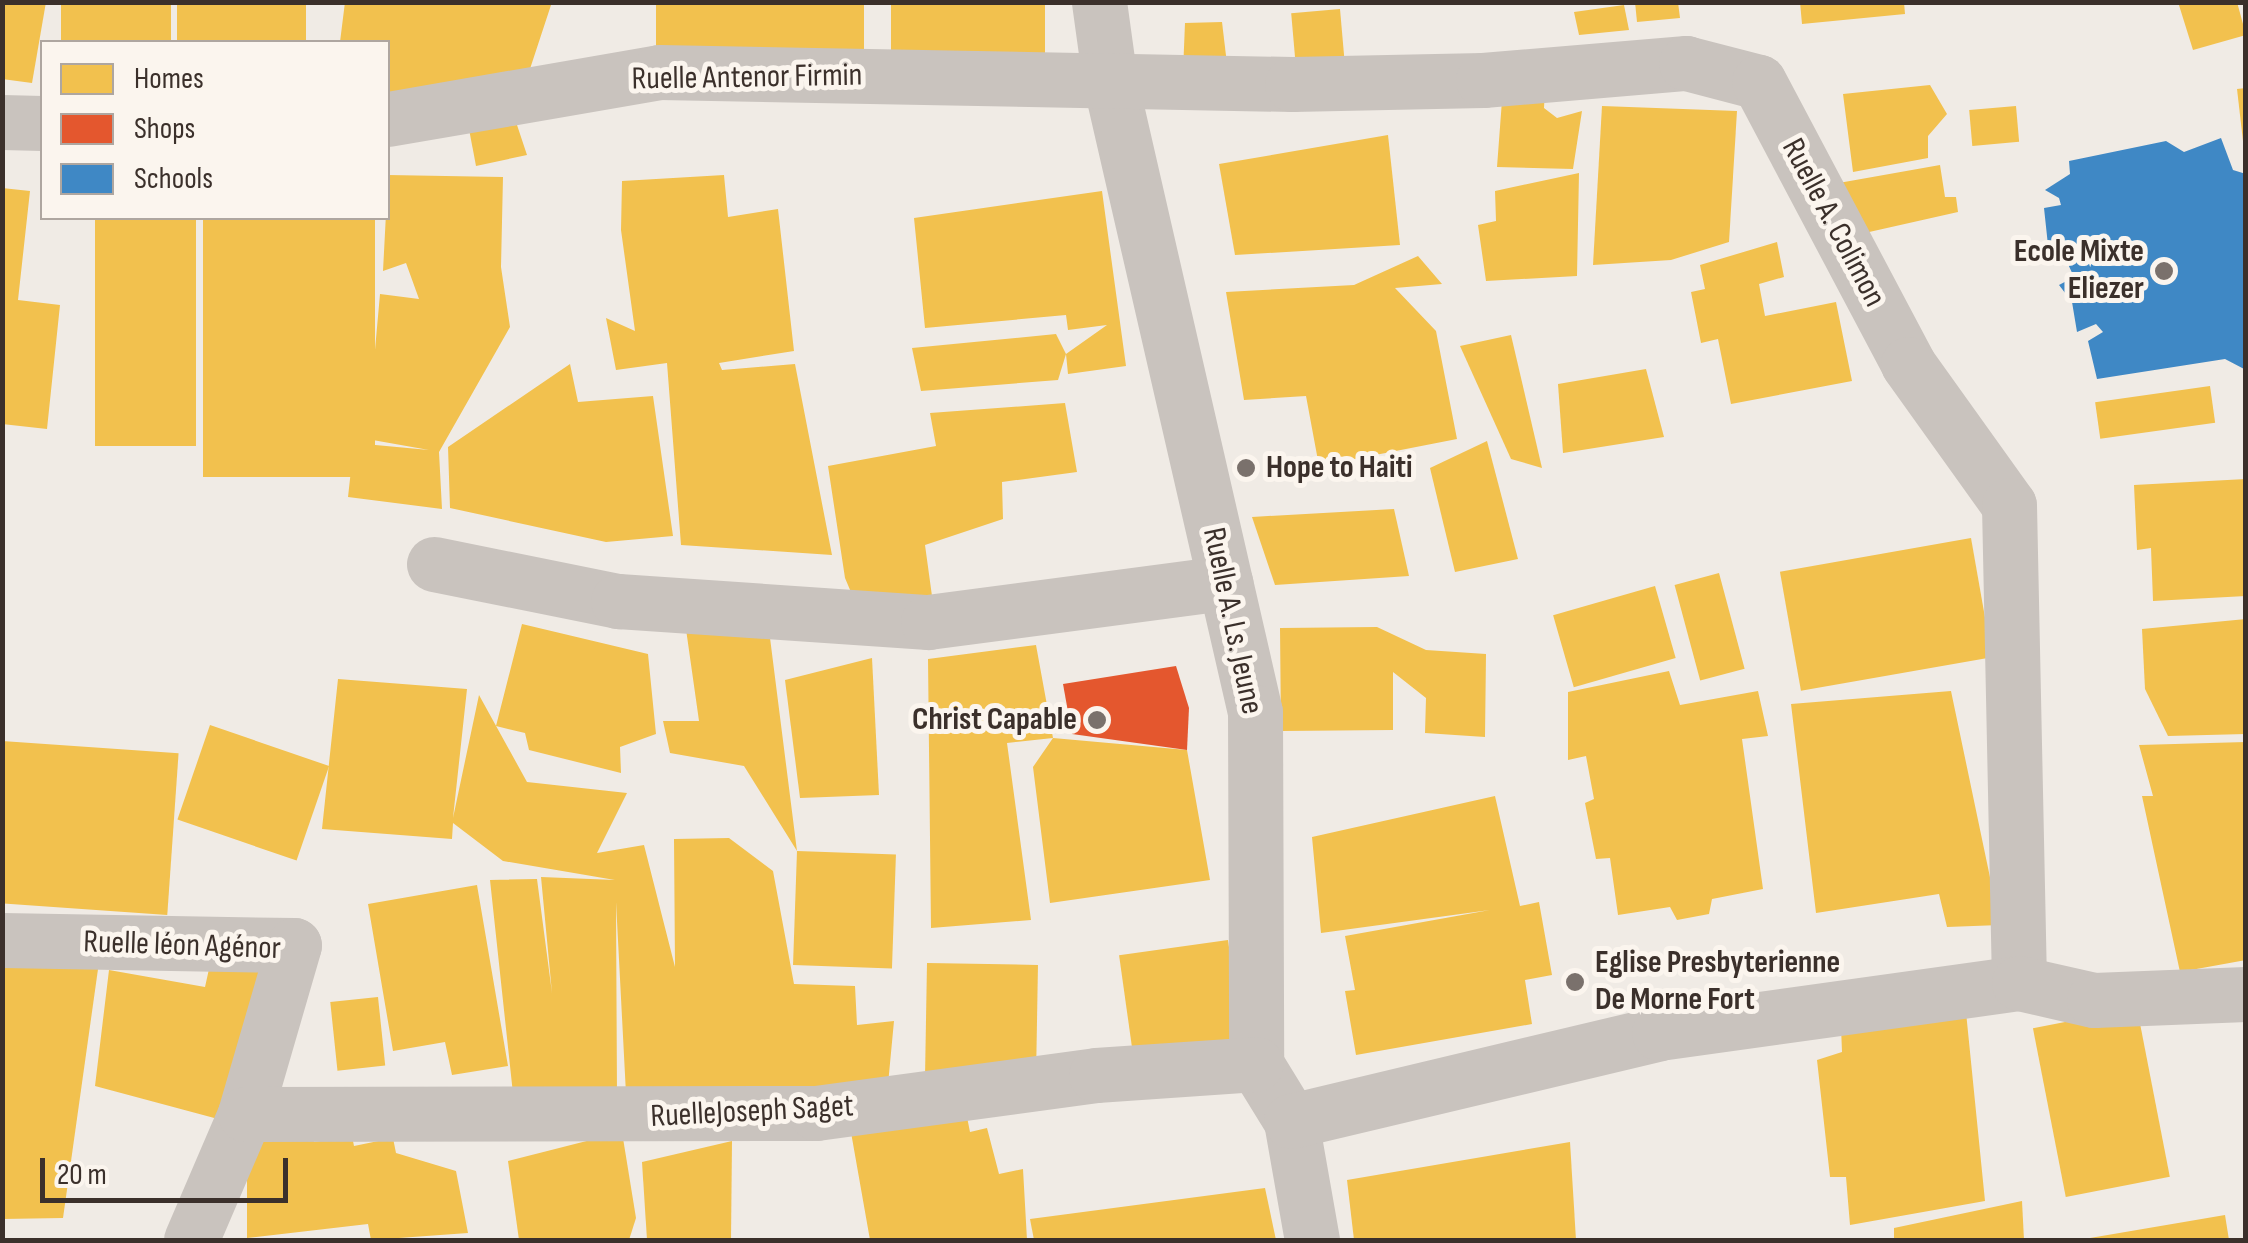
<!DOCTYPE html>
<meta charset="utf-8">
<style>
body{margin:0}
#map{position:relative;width:2248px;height:1243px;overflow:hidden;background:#f0ebe5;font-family:"Sofia Sans Condensed",sans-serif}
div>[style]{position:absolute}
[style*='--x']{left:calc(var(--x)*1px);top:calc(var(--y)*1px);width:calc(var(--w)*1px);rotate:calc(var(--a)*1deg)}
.homes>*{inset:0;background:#f2c14e;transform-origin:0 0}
.shops>*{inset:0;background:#e4572e}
.schools>*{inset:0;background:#3f88c5}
.street>*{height:55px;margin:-27.5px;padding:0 27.5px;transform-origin:27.5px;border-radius:27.5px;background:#c9c3be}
.dots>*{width:28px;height:28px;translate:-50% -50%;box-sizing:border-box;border:5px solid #fbf5ee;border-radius:50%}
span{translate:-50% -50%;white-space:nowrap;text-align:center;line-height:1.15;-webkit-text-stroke:10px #fbf5ee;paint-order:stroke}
.street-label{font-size:32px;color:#3b302b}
.poi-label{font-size:32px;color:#3b302b;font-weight:700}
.right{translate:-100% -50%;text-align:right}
.left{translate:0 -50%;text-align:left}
.frame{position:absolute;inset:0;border:5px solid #3b302b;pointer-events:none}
.legend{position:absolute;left:40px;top:40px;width:350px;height:180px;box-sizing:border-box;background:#fbf5ee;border:2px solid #aea6a0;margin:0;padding:12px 18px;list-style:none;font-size:30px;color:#3b302b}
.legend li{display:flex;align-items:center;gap:20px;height:50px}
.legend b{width:50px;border:2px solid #aea6a0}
.scale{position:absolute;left:40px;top:1158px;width:248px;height:45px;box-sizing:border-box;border:5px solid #3b302b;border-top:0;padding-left:12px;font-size:30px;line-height:35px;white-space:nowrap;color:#3b302b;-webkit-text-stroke:8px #fbf5ee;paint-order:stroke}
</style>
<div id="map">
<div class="homes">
<div style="clip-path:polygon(2px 2px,46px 2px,32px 83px,2px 79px)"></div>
<div style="left:61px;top:2px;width:110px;height:40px"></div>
<div style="left:177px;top:2px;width:129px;height:40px"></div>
<div style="clip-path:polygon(345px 2px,552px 2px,527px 78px,388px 98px,388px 42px,340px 42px)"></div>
<div style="left:656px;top:2px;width:208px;height:70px"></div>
<div style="left:891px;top:2px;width:154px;height:56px"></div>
<div style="clip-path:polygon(1635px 2px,1678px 2px,1680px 18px,1637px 22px)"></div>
<div style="clip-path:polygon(1800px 2px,1904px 2px,1905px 14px,1802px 24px)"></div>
<div style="clip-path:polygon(2178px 2px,2237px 2px,2246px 35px,2193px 50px)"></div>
<div style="clip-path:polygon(1624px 5px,1629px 30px,1579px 35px,1574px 12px)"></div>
<div style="left:1340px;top:9px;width:61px;height:49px;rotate:85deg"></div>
<div style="clip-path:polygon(1222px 22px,1227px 64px,1183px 72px,1185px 23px)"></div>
<div style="clip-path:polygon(1930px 85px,1947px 114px,1928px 136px,1928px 158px,1853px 172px,1843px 94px)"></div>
<div style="clip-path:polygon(1503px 87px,1545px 88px,1544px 108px,1557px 118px,1582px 111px,1573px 169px,1497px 167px)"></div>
<div style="clip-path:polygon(2246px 88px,2246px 141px,2243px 141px,2237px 89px)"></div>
<div style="clip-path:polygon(1602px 106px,1737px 111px,1729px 242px,1671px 260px,1593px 265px)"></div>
<div style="left:2016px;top:106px;width:36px;height:47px;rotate:85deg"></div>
<div style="clip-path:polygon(517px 125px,527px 155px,476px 166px,469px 129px)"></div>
<div style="clip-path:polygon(1388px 135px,1400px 245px,1235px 255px,1219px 164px)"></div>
<div style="clip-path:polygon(1940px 165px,1945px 197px,1956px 197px,1958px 212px,1847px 237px,1833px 184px)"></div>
<div style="clip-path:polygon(1579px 173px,1577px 276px,1486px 281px,1478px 225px,1496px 221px,1495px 191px)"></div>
<div style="clip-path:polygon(388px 175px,503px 177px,501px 267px,510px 327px,439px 452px,442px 509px,348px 497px,354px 443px,429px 450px,367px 439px,380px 294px,419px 299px,406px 263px,383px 271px)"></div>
<div style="clip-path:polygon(724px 175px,728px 217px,778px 209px,794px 351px,719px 363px,722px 370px,795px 364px,832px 555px,681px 545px,667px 363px,616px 370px,606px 318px,635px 331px,621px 230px,622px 181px)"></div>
<div style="clip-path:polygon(2px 188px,30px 191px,18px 300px,60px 305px,47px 429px,2px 424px)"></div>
<div style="clip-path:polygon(1102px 191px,1126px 366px,1068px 374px,1066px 354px,1107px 325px,1068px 330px,1066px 315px,925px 328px,914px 218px)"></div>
<div style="left:95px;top:218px;width:101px;height:228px"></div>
<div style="left:203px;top:218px;width:172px;height:259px"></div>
<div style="clip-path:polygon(1777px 242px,1784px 277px,1759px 284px,1765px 316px,1836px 302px,1852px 381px,1731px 404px,1718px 339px,1701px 343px,1691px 292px,1705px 289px,1700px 265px)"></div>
<div style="clip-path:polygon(1418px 256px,1442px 284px,1395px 288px,1436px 331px,1457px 439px,1319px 466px,1306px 396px,1244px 400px,1226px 292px,1354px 285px)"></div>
<div style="clip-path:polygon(1056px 334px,1066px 354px,1058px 380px,921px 391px,912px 348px)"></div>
<div style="clip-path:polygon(1511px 335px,1542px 468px,1511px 459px,1460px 346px)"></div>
<div style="clip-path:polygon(570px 364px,578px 402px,653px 396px,673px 536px,606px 542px,450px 508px,448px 447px)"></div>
<div style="clip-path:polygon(1646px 369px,1664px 437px,1563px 453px,1558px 384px)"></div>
<div style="left:2210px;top:386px;width:37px;height:116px;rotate:82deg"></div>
<div style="clip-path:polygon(1065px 403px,1077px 472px,1002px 482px,1003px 519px,925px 545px,932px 596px,856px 604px,845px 578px,828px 466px,936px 446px,930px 413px)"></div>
<div style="clip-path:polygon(1487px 441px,1518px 559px,1455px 572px,1430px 468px)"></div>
<div style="clip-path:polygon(2246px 479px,2246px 596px,2153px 601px,2151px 548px,2137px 550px,2134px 485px)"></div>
<div style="clip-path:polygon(1394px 509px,1409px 576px,1275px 585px,1252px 517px)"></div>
<div style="left:1971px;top:538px;width:121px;height:194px;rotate:80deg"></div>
<div style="left:1719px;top:573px;width:99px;height:46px;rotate:75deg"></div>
<div style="left:1655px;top:586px;width:75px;height:106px;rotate:74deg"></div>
<div style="clip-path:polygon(684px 615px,768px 622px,797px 851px,744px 766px,670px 753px,663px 721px,699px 721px)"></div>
<div style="clip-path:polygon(2246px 619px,2246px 734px,2168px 736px,2145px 689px,2142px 629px)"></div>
<div style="clip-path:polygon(522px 624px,648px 654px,656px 734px,620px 747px,621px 773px,529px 750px,525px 733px,496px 726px)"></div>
<div style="clip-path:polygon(1377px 627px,1426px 650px,1486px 654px,1485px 737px,1425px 733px,1426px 698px,1393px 672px,1393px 730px,1281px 731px,1280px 628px)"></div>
<div style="clip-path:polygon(1036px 645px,1053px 738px,1187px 750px,1210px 880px,1050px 903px,1033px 767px,1053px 738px,1007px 743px,1031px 920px,931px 928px,928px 659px)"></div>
<div style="clip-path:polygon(872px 658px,879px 795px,800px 798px,785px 680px)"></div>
<div style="clip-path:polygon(1669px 671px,1680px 705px,1758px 691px,1768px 736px,1742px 739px,1763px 889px,1712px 899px,1709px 914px,1677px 920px,1670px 907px,1618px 915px,1610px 858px,1596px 859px,1585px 803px,1594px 799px,1586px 756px,1568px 760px,1568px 692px)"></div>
<div style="clip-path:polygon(338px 679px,467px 689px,453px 818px,479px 695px,527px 782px,627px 793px,597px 853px,644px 845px,675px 967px,674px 839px,729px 838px,773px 871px,794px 984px,855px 986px,857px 1025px,894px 1021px,887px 1095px,626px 1094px,616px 902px,617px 1095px,514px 1103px,490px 880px,537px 879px,552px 993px,541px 877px,615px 880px,503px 861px,453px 823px,452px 839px,322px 829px)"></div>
<div style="clip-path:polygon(1951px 691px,2000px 925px,1947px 927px,1939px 894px,1816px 913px,1791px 704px)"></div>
<div style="left:210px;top:725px;width:126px;height:100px;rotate:19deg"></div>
<div style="left:2px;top:741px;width:177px;height:162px;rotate:4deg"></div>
<div style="clip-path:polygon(2246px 742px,2246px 960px,2180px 972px,2142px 796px,2153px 796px,2139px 745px)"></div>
<div style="clip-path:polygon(1495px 796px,1520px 906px,1539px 902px,1552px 975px,1525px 980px,1532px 1024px,1356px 1055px,1345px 991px,1355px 990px,1345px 936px,1490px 910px,1321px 933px,1312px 837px)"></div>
<div style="left:797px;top:851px;width:99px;height:114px;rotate:2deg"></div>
<div style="clip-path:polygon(477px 885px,508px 1066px,452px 1075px,445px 1042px,393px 1051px,368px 904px)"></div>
<div style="left:1228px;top:940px;width:118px;height:110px;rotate:82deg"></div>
<div style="clip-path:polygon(2px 958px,99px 962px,63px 1218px,2px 1219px)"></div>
<div style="clip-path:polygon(211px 960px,263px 969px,218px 1119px,95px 1086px,109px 970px,205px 987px)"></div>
<div style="left:927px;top:963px;width:111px;height:116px;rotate:1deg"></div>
<div style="left:378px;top:997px;width:69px;height:48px;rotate:84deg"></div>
<div style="left:2137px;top:1008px;width:172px;height:106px;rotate:79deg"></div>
<div style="clip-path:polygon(1966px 1012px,1985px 1201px,1850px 1225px,1846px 1177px,1830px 1177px,1817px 1060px,1842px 1052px,1841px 1027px)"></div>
<div style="clip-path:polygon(964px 1102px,970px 1132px,987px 1128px,999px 1174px,1023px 1169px,1027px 1240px,870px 1240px,849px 1121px)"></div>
<div style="clip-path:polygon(312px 1122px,314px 1142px,352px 1136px,354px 1146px,393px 1138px,396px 1153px,456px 1171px,468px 1233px,371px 1240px,368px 1224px,247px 1238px,247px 1131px)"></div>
<div style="clip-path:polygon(622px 1132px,636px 1218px,629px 1240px,519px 1240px,508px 1161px)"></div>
<div style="clip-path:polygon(732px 1141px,731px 1240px,647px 1240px,642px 1162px)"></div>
<div style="clip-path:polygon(1570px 1142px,1576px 1240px,1354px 1240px,1347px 1180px)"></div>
<div style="clip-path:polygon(1265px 1188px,1276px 1240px,1034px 1240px,1030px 1219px)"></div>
<div style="clip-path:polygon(2022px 1201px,2024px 1240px,1894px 1240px,1894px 1228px)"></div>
<div style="clip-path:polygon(2225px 1215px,2229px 1240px,2090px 1240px,2090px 1238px)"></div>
</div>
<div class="shops">
<div style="clip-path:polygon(1176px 666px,1189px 708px,1187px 750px,1072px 734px,1063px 684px)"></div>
</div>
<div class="schools">
<div style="clip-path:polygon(2221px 138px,2233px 170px,2246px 174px,2246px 370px,2225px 359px,2097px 379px,2088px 341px,2103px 332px,2096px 324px,2077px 332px,2072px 302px,2059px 285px,2074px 277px,2067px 262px,2050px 264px,2044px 208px,2061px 205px,2059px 198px,2045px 190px,2070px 174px,2069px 161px,2166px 141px,2184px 152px)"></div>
</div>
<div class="street">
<div style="--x:1099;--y:2;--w:80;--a:82.1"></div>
<div style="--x:1110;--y:81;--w:647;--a:77.06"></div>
<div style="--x:1255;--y:712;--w:352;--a:89.8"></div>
<div style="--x:1256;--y:1064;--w:67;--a:58.4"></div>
<div style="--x:1291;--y:1121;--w:121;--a:80"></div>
<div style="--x:388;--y:119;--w:275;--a:-9.8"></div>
<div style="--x:659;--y:72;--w:633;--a:1.09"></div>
<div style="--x:1292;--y:84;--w:191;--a:-1.2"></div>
<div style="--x:1483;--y:80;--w:204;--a:-4.8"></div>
<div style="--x:1686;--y:63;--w:75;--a:14.6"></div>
<div style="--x:1759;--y:82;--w:319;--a:62.1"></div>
<div style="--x:1908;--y:364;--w:173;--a:54.4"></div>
<div style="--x:2009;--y:505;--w:478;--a:88.8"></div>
<div style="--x:2;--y:122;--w:40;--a:1.4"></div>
<div style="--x:434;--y:564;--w:188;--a:11.4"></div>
<div style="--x:618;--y:601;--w:311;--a:3.9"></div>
<div style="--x:928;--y:622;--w:300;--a:-7.5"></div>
<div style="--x:2;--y:940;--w:292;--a:1"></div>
<div style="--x:294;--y:945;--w:176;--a:106.2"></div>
<div style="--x:245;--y:1114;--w:137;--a:113.2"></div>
<div style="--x:245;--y:1114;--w:571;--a:-0.1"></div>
<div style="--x:816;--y:1113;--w:283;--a:-7.7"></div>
<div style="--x:1096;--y:1075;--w:160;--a:-3.9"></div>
<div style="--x:1291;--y:1121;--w:378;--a:-13.4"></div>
<div style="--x:1659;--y:1033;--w:363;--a:-7.9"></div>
<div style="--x:2019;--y:983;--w:77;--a:12.8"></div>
<div style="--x:2094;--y:1000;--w:152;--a:-2.3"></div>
</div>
<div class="dots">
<div style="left:2164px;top:271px;background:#7a716c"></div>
<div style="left:1246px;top:468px;background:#7a716c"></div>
<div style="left:1097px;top:720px;background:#7a716c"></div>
<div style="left:1575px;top:982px;background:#7a716c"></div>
</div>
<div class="street-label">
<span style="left:747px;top:78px;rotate:-1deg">Ruelle Antenor Firmin</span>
<span style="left:1833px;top:223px;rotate:62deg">Ruelle A. Colimon</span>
<span style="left:1232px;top:621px;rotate:78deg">Ruelle A. Ls. Jeune</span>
<span style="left:182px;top:946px;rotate:2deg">Ruelle léon Agénor</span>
<span style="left:752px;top:1112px;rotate:-3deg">RuelleJoseph Saget</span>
</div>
<div class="poi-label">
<span class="right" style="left:2144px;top:271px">Ecole Mixte<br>Eliezer</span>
<span class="left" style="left:1266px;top:468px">Hope to Haiti</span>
<span class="right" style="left:1077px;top:720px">Christ Capable</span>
<span class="left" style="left:1595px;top:982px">Eglise Presbyterienne<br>De Morne Fort</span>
</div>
<div class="frame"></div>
<ul class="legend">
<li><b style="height:28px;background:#f2c14e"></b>Homes</li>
<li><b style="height:28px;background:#e4572e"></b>Shops</li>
<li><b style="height:28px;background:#3f88c5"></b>Schools</li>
</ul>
<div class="scale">20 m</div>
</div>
